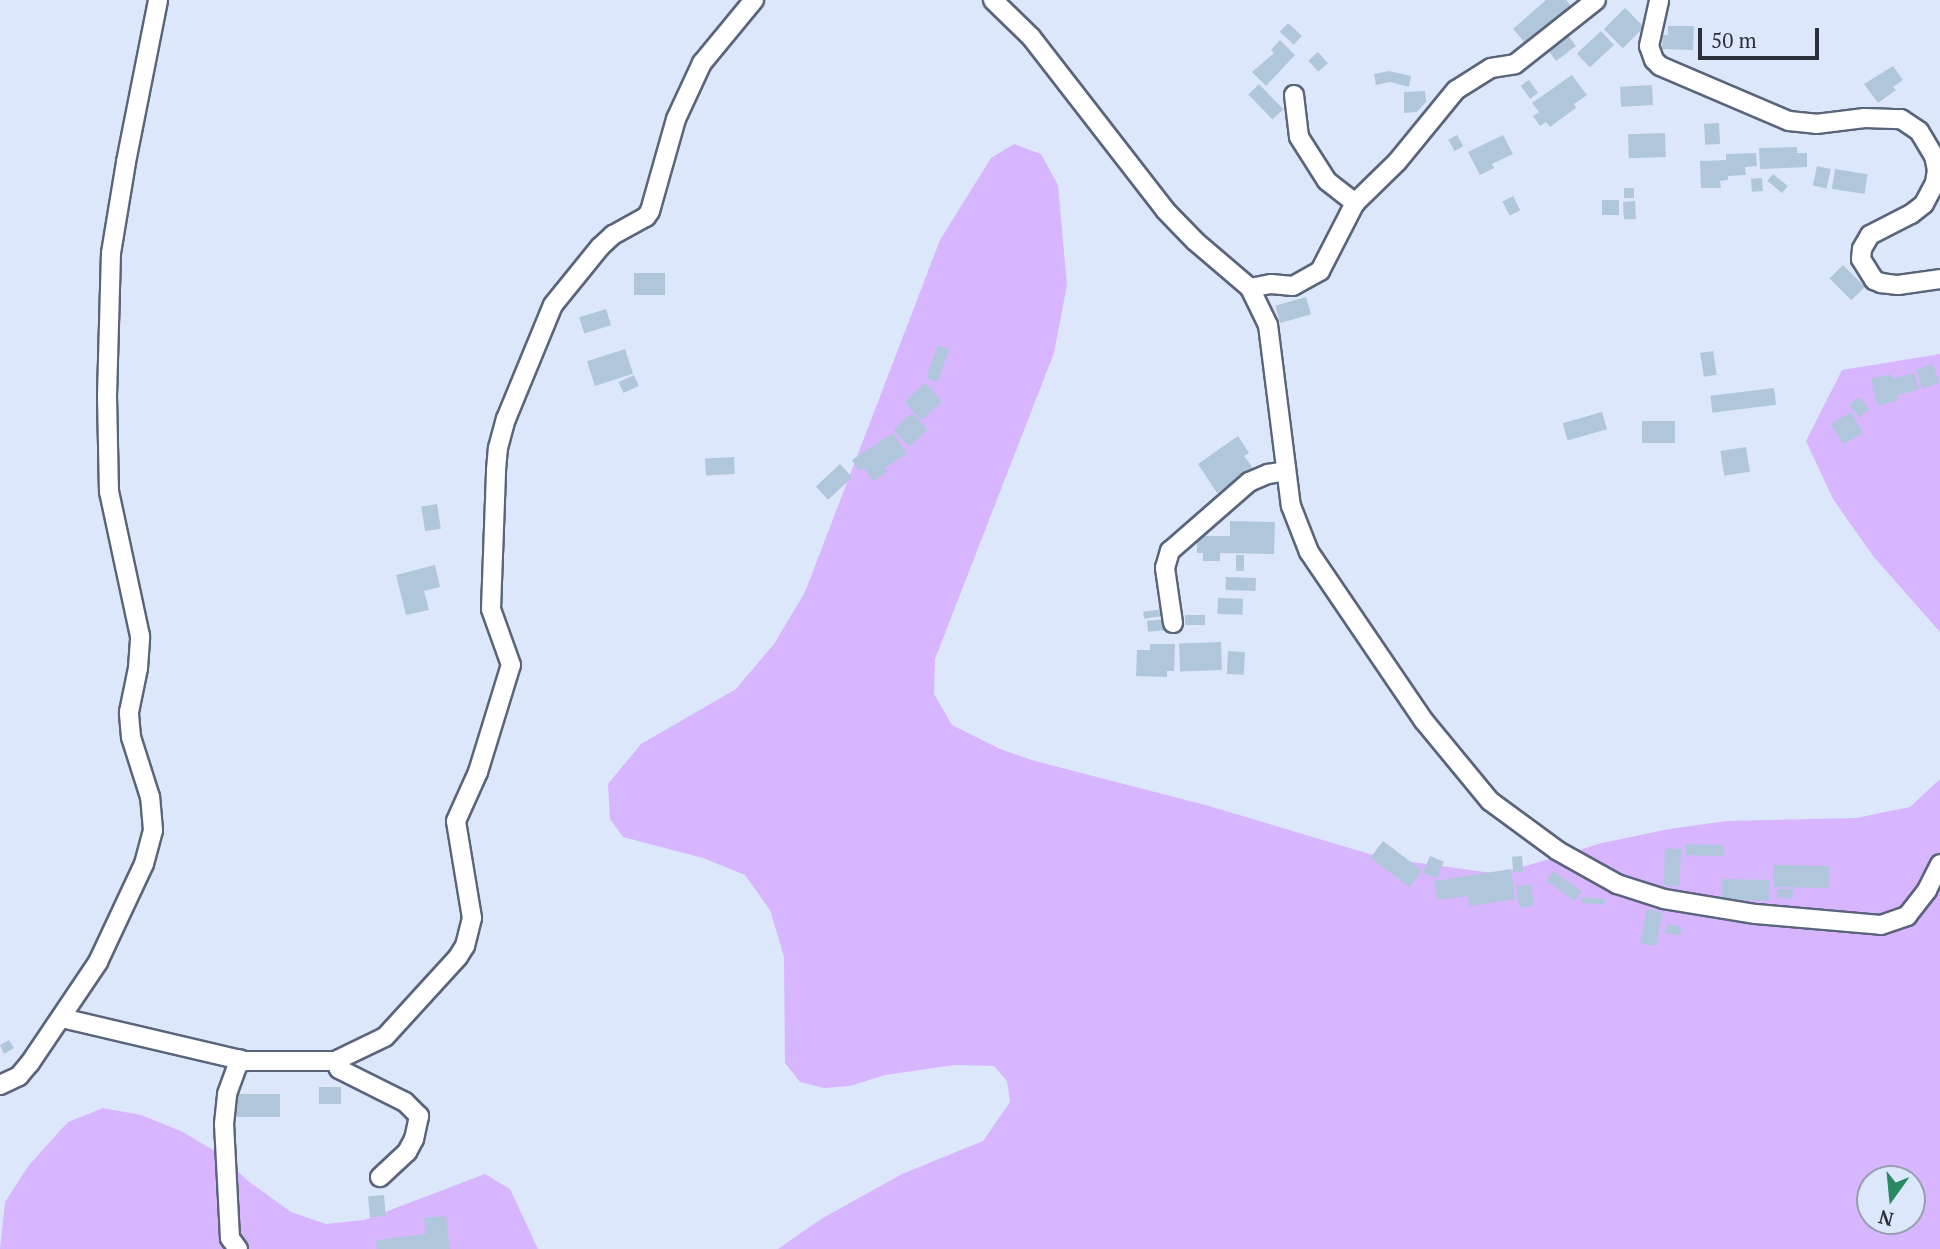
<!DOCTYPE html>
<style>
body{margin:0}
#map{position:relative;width:1940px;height:1249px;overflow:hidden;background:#dde7fc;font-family:"PT Serif",serif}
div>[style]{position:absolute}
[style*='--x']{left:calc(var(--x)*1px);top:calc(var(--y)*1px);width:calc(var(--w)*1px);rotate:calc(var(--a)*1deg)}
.green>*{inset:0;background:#d7b6ff}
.building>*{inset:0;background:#b0c7db;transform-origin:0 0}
.roads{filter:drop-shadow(2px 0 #5a657c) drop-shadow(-2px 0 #5a657c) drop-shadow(0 2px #5a657c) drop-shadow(0 -2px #5a657c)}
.street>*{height:18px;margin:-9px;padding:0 9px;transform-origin:9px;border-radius:9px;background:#fff}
span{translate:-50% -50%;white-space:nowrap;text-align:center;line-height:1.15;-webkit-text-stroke:7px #dde7fc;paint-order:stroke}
.north{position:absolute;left:1856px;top:1165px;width:70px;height:70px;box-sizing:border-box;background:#dde7fc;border:2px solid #969eae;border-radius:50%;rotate:195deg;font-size:19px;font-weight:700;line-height:28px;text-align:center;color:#2b303a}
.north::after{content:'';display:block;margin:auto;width:24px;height:32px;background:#288962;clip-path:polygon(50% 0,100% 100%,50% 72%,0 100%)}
.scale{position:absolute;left:1698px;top:28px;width:121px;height:32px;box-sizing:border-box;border:4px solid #2b303a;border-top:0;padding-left:9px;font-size:21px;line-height:24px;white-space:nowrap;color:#2b303a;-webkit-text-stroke:5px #dde7fc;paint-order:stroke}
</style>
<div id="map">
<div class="green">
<div style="clip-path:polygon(evenodd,1014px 144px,1041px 154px,1058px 185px,1067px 285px,1054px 353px,935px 659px,934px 694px,952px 725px,1000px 749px,1035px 761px,1209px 806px,1383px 858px,1499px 874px,1602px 843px,1669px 829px,1726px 821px,1856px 818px,1910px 807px,1940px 779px,1940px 1249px,778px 1249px,821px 1219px,902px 1174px,983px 1141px,1010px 1102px,1007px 1081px,994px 1066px,954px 1065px,885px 1075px,850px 1086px,824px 1088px,800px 1082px,785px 1063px,784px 957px,770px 910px,745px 875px,703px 858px,623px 837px,610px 819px,608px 784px,641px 744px,736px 689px,774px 644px,805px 592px,940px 240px,991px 158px,1014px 144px,1870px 1179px,1912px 1179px,1912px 1221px,1870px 1221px,1870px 1179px)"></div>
<div style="clip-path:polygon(1940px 354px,1940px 632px,1873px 556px,1833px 499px,1806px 441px,1842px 370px)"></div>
<div style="clip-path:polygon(103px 1108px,141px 1115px,183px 1132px,218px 1153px,248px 1181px,291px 1212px,326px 1224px,364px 1220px,485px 1174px,510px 1189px,538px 1249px,0 1249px,5px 1202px,29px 1165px,68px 1122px)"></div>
</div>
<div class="building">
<div style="clip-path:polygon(1546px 0,1566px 0,1573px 8px,1528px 46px,1513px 29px)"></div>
<div style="left:1625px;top:8px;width:27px;height:30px;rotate:45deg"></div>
<div style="left:1288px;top:23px;width:19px;height:12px;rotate:43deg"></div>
<div style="clip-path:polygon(1668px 26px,1694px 26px,1693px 50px,1662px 49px,1663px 35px,1668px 35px)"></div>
<div style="left:1601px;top:31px;width:19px;height:33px;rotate:47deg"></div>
<div style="left:1567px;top:34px;width:15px;height:25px;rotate:53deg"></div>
<div style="clip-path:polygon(1280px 40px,1295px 55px,1266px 86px,1252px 72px,1274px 53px,1271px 50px)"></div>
<div style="left:1318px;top:52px;width:15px;height:13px;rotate:48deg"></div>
<div style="clip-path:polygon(1893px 66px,1903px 80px,1893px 87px,1896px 90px,1878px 103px,1864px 84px)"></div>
<div style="clip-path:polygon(1389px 71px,1411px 76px,1409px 87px,1390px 82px,1376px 85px,1374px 74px)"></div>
<div style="clip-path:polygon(1572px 75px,1587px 95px,1574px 104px,1576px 108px,1550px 127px,1546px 122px,1540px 126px,1533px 116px,1539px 112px,1532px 103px)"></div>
<div style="left:1529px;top:80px;width:16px;height:10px;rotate:55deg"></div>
<div style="left:1259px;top:84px;width:35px;height:15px;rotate:46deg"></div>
<div style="left:1652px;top:85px;width:20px;height:32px;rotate:87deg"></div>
<div style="clip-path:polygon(1425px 91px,1426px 102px,1417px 112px,1404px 113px,1404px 92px)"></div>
<div style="left:1719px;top:123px;width:21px;height:15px;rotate:87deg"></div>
<div style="left:1665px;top:133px;width:24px;height:37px;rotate:88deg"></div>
<div style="left:1457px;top:135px;width:13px;height:10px;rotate:61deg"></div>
<div style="clip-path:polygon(1503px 135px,1513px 154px,1492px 164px,1494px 168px,1480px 175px,1468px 152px)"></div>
<div style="clip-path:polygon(1797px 147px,1797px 153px,1807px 153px,1807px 167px,1760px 169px,1759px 148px)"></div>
<div style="clip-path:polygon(1756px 153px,1757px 166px,1745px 167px,1746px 175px,1728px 176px,1728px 180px,1720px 181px,1721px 188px,1701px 188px,1700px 161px,1726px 160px,1726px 154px)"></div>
<div style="left:1817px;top:166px;width:14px;height:20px;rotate:12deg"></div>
<div style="left:1835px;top:169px;width:33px;height:20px;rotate:9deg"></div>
<div style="left:1773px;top:174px;width:19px;height:9px;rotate:39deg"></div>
<div style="left:1762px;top:178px;width:13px;height:11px;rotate:86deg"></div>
<div style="left:1634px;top:188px;width:10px;height:10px;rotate:90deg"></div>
<div style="left:1513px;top:196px;width:16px;height:12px;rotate:63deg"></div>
<div style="left:1619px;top:200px;width:15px;height:17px;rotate:90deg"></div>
<div style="left:1635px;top:201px;width:18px;height:12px;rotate:87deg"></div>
<div style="left:1843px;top:265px;width:31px;height:19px;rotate:45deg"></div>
<div style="left:634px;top:273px;width:31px;height:22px"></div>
<div style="left:1306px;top:297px;width:18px;height:32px;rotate:74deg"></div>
<div style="left:606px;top:309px;width:17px;height:28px;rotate:73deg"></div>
<div style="left:938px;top:345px;width:12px;height:35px;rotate:20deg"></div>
<div style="left:625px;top:349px;width:26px;height:40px;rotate:72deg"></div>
<div style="left:1713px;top:351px;width:24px;height:13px;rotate:81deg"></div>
<div style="left:1933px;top:364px;width:20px;height:18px;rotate:72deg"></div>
<div style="clip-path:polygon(1914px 373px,1919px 389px,1897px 396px,1898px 400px,1878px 406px,1871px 379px,1890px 374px,1892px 379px)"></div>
<div style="left:634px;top:375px;width:12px;height:17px;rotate:66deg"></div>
<div style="left:925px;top:383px;width:25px;height:28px;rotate:47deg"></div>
<div style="left:1774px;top:388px;width:17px;height:64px;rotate:83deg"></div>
<div style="left:1859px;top:397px;width:16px;height:13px;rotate:50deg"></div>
<div style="left:1602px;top:412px;width:18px;height:41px;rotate:74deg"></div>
<div style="left:1851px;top:412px;width:24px;height:23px;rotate:60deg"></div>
<div style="left:912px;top:413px;width:23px;height:25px;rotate:47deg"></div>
<div style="left:1642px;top:421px;width:33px;height:22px"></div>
<div style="clip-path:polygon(893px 433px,907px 454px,884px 468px,887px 472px,873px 481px,864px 468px,859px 471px,852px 460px)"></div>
<div style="clip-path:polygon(1238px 436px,1249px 453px,1244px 456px,1253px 468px,1217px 493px,1198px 464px)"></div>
<div style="left:1746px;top:447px;width:25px;height:26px;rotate:81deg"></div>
<div style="left:734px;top:457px;width:17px;height:29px;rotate:87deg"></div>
<div style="left:840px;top:464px;width:18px;height:33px;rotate:47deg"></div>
<div style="left:437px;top:504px;width:25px;height:16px;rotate:81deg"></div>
<div style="clip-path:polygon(1230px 521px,1275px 522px,1274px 554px,1220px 553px,1220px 561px,1203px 561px,1203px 553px,1197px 553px,1197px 536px,1230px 536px)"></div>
<div style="left:1236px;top:555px;width:8px;height:16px"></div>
<div style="clip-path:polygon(435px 565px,440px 587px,424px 591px,429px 610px,406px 615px,396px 575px)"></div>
<div style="left:1226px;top:577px;width:30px;height:13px;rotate:2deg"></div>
<div style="left:1218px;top:598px;width:25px;height:16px;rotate:2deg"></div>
<div style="left:1163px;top:609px;width:7px;height:20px;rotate:82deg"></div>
<div style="left:1185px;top:615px;width:20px;height:10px"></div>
<div style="left:1167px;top:619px;width:11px;height:20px;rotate:85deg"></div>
<div style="left:1221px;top:642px;width:28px;height:42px;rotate:88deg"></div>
<div style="clip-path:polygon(1150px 644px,1175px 644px,1174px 671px,1167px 671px,1167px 677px,1136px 676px,1137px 650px,1150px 650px)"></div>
<div style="left:1228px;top:651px;width:17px;height:23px;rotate:3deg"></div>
<div style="left:1383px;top:841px;width:49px;height:21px;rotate:37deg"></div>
<div style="left:1686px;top:844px;width:38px;height:11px;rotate:2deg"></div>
<div style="left:1681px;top:849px;width:37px;height:16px;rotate:92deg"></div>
<div style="left:1430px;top:856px;width:15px;height:18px;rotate:23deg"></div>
<div style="left:1522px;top:856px;width:16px;height:10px;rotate:86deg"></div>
<div style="left:1774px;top:865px;width:55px;height:22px;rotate:1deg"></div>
<div style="clip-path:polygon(1511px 869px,1515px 899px,1469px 906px,1468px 896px,1437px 900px,1434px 881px)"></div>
<div style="left:1553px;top:871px;width:35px;height:12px;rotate:35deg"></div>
<div style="left:1722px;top:879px;width:47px;height:21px;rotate:1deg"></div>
<div style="left:1531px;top:884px;width:22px;height:15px;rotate:82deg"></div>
<div style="left:1777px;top:889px;width:16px;height:9px"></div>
<div style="left:1582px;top:897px;width:23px;height:6px;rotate:5deg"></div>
<div style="left:1647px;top:909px;width:16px;height:35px;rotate:11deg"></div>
<div style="left:1667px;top:924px;width:15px;height:9px;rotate:11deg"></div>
<div style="clip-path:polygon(9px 1040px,14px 1048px,4px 1054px,0 1045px)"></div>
<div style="left:341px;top:1087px;width:17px;height:22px;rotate:90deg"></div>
<div style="left:280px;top:1094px;width:23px;height:47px;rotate:90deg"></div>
<div style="left:384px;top:1195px;width:21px;height:16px;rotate:85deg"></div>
<div style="clip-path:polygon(446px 1216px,450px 1249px,377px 1249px,376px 1240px,426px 1234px,424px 1218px)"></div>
</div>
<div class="roads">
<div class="street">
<div style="--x:993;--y:0;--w:53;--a:44.2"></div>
<div style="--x:1031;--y:37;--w:219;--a:52.2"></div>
<div style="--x:1165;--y:210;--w:43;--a:45.9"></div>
<div style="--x:1195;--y:241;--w:72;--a:40.5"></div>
<div style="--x:1250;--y:288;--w:41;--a:64.1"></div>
<div style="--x:1268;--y:325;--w:182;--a:82.8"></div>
<div style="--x:1291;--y:506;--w:49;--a:68.6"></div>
<div style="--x:1309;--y:552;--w:204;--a:55.8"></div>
<div style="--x:1424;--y:721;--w:104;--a:50.5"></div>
<div style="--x:1490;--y:801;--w:84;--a:36.3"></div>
<div style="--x:1558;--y:851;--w:68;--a:29.2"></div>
<div style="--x:1617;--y:884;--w:49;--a:17.7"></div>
<div style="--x:1664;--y:899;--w:93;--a:9.3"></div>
<div style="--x:1756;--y:914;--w:125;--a:5"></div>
<div style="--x:1881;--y:925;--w:28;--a:-19"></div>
<div style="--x:1907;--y:916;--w:33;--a:-52"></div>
<div style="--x:1927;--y:890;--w:29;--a:-63"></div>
<div style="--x:1659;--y:1;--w:46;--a:102.5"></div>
<div style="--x:1649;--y:46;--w:15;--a:70"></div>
<div style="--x:1654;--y:60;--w:8;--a:45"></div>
<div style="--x:1660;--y:66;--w:140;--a:23.1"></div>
<div style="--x:1789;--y:121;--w:27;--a:6"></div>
<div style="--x:1816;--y:124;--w:49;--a:-7"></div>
<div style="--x:1865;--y:118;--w:36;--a:2"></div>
<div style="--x:1901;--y:119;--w:22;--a:34"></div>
<div style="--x:1919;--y:131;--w:29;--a:59"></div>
<div style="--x:1934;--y:156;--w:14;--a:78"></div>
<div style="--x:1937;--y:170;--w:13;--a:99"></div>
<div style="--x:1935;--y:183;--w:24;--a:118"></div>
<div style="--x:1924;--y:204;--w:16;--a:142"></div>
<div style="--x:1911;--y:214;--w:46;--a:152.9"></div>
<div style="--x:1870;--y:235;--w:16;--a:120"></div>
<div style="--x:1862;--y:249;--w:10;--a:96"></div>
<div style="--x:1861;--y:259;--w:25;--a:58"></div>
<div style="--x:1874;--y:280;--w:8;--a:23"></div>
<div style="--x:1881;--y:283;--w:17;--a:7"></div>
<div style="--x:1898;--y:285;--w:42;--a:-8.1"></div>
<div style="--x:1294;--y:95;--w:42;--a:83.2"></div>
<div style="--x:1299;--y:137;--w:52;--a:57.5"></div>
<div style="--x:1327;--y:181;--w:36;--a:38"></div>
<div style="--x:1250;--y:288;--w:21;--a:-11"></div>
<div style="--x:1271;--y:284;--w:22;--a:5"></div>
<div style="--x:1293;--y:286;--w:31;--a:-29"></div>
<div style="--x:1320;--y:271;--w:76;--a:-62.8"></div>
<div style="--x:1355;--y:203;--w:59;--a:-44.3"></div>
<div style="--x:1397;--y:162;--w:93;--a:-50.7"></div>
<div style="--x:1456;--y:90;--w:41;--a:-32.2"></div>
<div style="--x:1491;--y:68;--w:24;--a:-9"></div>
<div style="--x:1515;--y:64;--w:103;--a:-38.3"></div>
<div style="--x:1173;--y:623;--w:56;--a:-98.3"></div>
<div style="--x:1165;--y:568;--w:18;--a:-74"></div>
<div style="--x:1170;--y:551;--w:105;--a:-41.1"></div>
<div style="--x:1249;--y:482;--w:21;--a:-23"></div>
<div style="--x:1268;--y:474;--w:18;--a:-9"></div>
<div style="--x:62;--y:1018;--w:189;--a:13.2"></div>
<div style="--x:246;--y:1061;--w:89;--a:0"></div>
<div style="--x:335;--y:1061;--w:55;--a:-25.6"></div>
<div style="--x:385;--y:1037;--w:108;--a:-47.6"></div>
<div style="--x:458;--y:957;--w:13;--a:-58"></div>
<div style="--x:465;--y:946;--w:29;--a:-76"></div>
<div style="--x:472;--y:918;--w:98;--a:-99.4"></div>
<div style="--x:456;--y:821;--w:54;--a:-65.8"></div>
<div style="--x:478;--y:772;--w:112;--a:-72.9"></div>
<div style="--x:511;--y:665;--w:59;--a:-109.7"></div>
<div style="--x:491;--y:609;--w:139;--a:-87.9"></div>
<div style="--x:496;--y:470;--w:22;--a:-85"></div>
<div style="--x:498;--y:448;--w:30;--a:-75"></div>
<div style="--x:506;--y:419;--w:123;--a:-67.6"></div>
<div style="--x:553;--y:305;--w:75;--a:-51"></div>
<div style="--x:600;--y:247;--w:18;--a:-43"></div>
<div style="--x:613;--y:235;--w:38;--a:-29"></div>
<div style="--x:646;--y:217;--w:7;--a:-56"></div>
<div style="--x:650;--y:211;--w:96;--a:-74.2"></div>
<div style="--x:676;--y:119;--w:62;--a:-65.1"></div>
<div style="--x:702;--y:63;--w:82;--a:-50.5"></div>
<div style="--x:335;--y:1061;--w:9;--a:63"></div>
<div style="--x:339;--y:1069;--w:74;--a:26.6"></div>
<div style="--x:405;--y:1102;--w:20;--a:45"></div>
<div style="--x:419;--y:1116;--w:24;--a:102"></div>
<div style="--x:414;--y:1139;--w:15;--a:118"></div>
<div style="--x:407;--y:1152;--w:37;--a:137"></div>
<div style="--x:0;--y:1085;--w:21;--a:-25"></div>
<div style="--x:19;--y:1076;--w:17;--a:-50"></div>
<div style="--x:30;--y:1063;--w:122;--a:-56"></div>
<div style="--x:98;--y:962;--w:108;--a:-64.9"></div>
<div style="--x:144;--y:864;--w:35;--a:-75"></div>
<div style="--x:153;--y:830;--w:33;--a:-95"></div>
<div style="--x:150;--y:797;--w:63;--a:-107.6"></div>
<div style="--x:131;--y:737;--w:25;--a:-95"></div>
<div style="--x:129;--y:712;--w:45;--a:-78.4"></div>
<div style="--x:138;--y:668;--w:32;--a:-86"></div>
<div style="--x:140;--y:636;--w:147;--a:-102.1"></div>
<div style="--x:109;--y:492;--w:96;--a:-91.2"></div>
<div style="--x:107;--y:396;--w:143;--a:-88.4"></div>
<div style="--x:111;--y:253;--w:92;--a:-80.6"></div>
<div style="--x:126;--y:162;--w:165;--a:-78.8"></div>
<div style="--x:238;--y:1249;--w:14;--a:-126"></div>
<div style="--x:230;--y:1238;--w:114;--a:-93"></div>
<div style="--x:224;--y:1124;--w:30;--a:-84"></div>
<div style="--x:227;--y:1094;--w:37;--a:-70"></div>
</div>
</div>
<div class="north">N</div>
<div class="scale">50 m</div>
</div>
